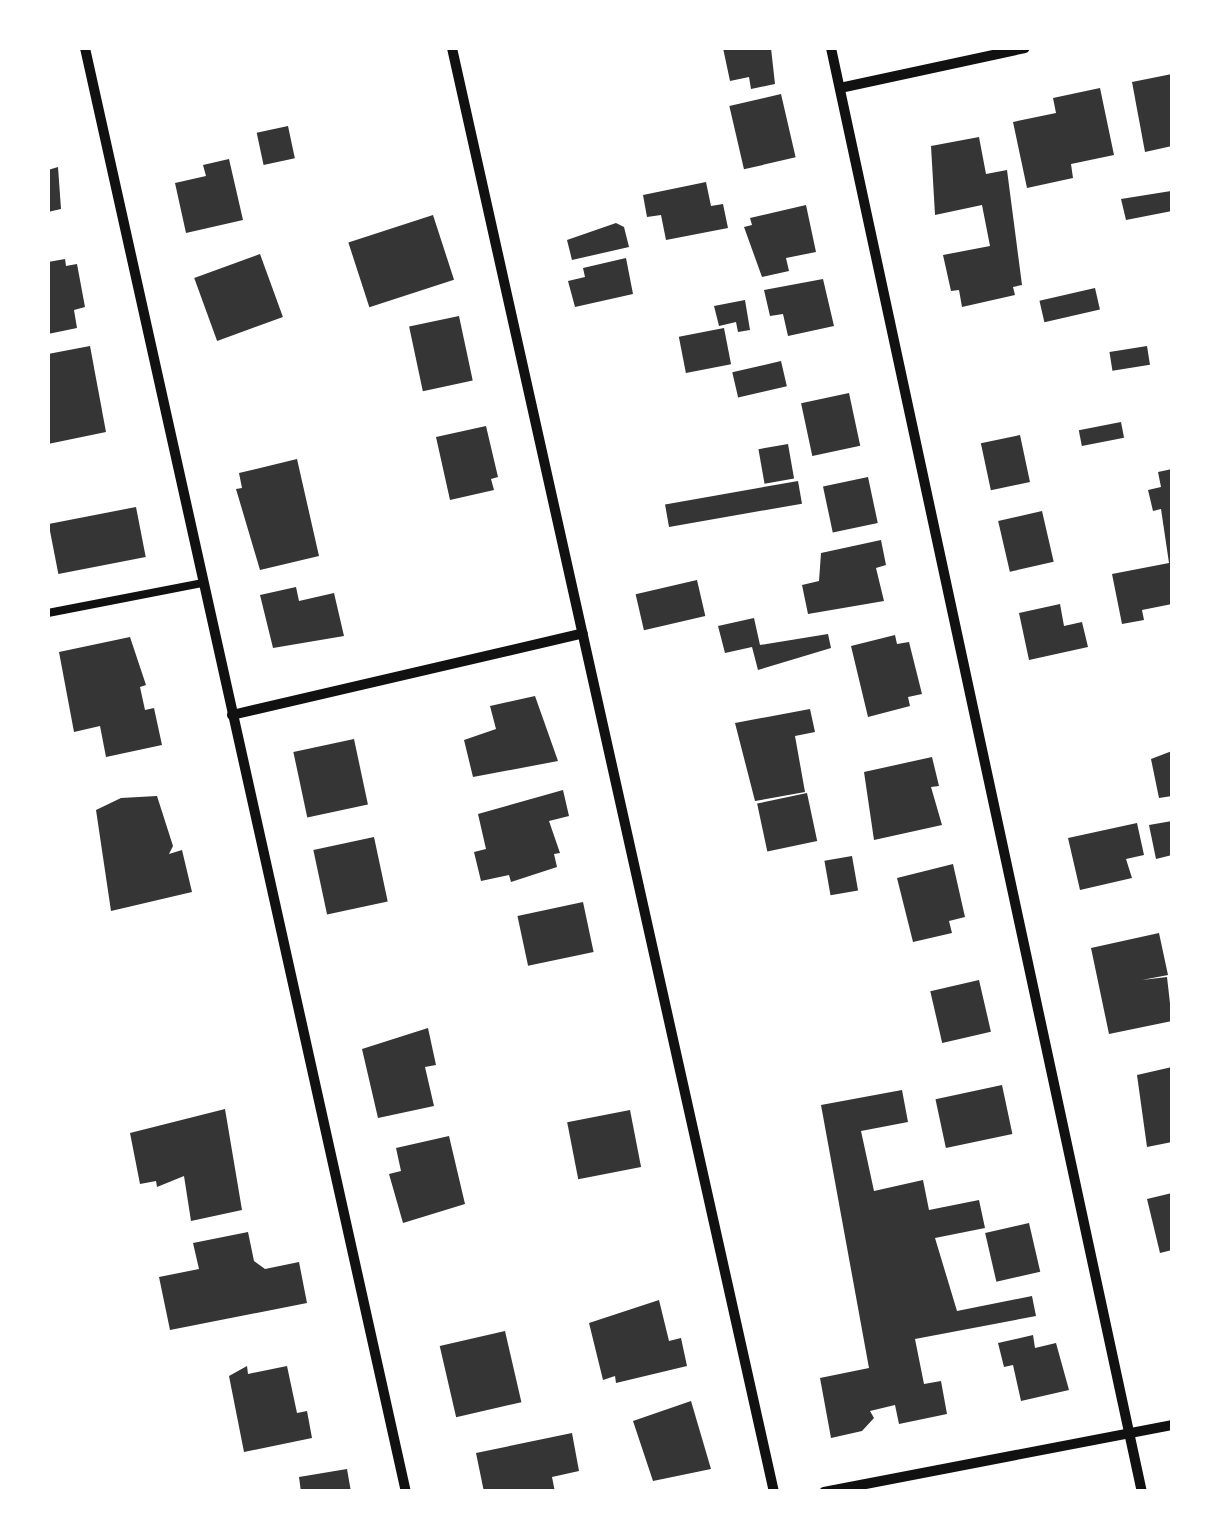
<!DOCTYPE html>
<style>
body{margin:0}
#map{position:relative;width:1220px;height:1539px;overflow:hidden;background:#fff;font-family:"Zilla Slab",serif}
div>[style]{position:absolute}
[style*='--x']{left:calc(var(--x)*1px);top:calc(var(--y)*1px);width:calc(var(--w)*1px);rotate:calc(var(--a)*1deg)}
.building>*{inset:0;background:#353535;transform-origin:0 0}
.service>*{height:8px;margin:-4px;padding:0 4px;transform-origin:4px;border-radius:4px;background:#111}
.minor>*{height:10px;margin:-5px;padding:0 5px;transform-origin:5px;border-radius:5px;background:#111}
span{translate:-50% -50%;white-space:nowrap;text-align:center;line-height:1.15;-webkit-text-stroke:8px #fff;paint-order:stroke}
.frame{position:absolute;inset:0;border:50px solid #fff;pointer-events:none}
</style>
<div id="map">
<div class="building">
<div style="clip-path:polygon(723px 48px,771px 48px,775px 84px,751px 89px,749px 77px,730px 81px)"></div>
<div style="clip-path:polygon(1172px 74px,1172px 146px,1145px 152px,1132px 82px)"></div>
<div style="clip-path:polygon(1100px 88px,1114px 155px,1071px 164px,1073px 178px,1027px 188px,1013px 122px,1056px 113px,1053px 98px)"></div>
<div style="left:781px;top:94px;width:65px;height:53px;rotate:77deg"></div>
<div style="left:288px;top:126px;width:33px;height:32px;rotate:78deg"></div>
<div style="clip-path:polygon(979px 137px,986px 174px,1007px 170px,1022px 285px,1013px 287px,1015px 295px,962px 307px,959px 290px,951px 291px,943px 255px,990px 246px,982px 205px,935px 215px,931px 146px)"></div>
<div style="clip-path:polygon(229px 159px,243px 220px,186px 233px,175px 183px,206px 176px,203px 165px)"></div>
<div style="clip-path:polygon(58px 167px,61px 209px,48px 212px,48px 170px)"></div>
<div style="clip-path:polygon(706px 182px,711px 206px,723px 204px,728px 228px,666px 240px,661px 215px,647px 217px,643px 195px)"></div>
<div style="clip-path:polygon(1171px 191px,1172px 211px,1126px 220px,1121px 199px)"></div>
<div style="clip-path:polygon(806px 205px,816px 252px,786px 258px,789px 271px,762px 277px,744px 227px,752px 225px,750px 218px)"></div>
<div style="left:433px;top:215px;width:68px;height:89px;rotate:72deg"></div>
<div style="clip-path:polygon(616px 223px,624px 227px,629px 247px,572px 260px,567px 240px)"></div>
<div style="left:260px;top:254px;width:67px;height:70px;rotate:70deg"></div>
<div style="clip-path:polygon(626px 258px,633px 294px,575px 307px,568px 281px,585px 277px,583px 268px)"></div>
<div style="clip-path:polygon(65px 259px,66px 266px,77px 264px,85px 307px,74px 310px,77px 328px,48px 334px,48px 262px)"></div>
<div style="clip-path:polygon(823px 279px,834px 326px,788px 336px,783px 314px,770px 316px,764px 290px)"></div>
<div style="left:1095px;top:288px;width:22px;height:57px;rotate:77deg"></div>
<div style="clip-path:polygon(745px 300px,750px 330px,738px 332px,736px 322px,719px 326px,714px 306px)"></div>
<div style="left:459px;top:316px;width:66px;height:51px;rotate:78deg"></div>
<div style="left:724px;top:328px;width:37px;height:46px;rotate:79deg"></div>
<div style="clip-path:polygon(90px 346px,106px 432px,48px 444px,48px 354px)"></div>
<div style="left:1147px;top:346px;width:19px;height:38px;rotate:81deg"></div>
<div style="left:781px;top:361px;width:26px;height:50px;rotate:77deg"></div>
<div style="left:849px;top:393px;width:54px;height:49px;rotate:78deg"></div>
<div style="left:1121px;top:422px;width:16px;height:43px;rotate:79deg"></div>
<div style="clip-path:polygon(486px 426px,498px 477px,491px 479px,494px 490px,450px 500px,436px 437px)"></div>
<div style="left:1020px;top:435px;width:48px;height:40px;rotate:78deg"></div>
<div style="left:788px;top:444px;width:35px;height:30px;rotate:80deg"></div>
<div style="clip-path:polygon(297px 459px,319px 556px,260px 570px,236px 489px,242px 488px,239px 473px)"></div>
<div style="clip-path:polygon(1172px 469px,1172px 604px,1142px 610px,1144px 620px,1122px 624px,1112px 574px,1169px 563px,1161px 509px,1153px 511px,1148px 490px,1161px 487px,1158px 472px)"></div>
<div style="left:868px;top:477px;width:47px;height:46px;rotate:78deg"></div>
<div style="left:798px;top:481px;width:23px;height:135px;rotate:80deg"></div>
<div style="left:136px;top:507px;width:51px;height:89px;rotate:79deg"></div>
<div style="left:1042px;top:511px;width:52px;height:45px;rotate:77deg"></div>
<div style="clip-path:polygon(881px 540px,886px 565px,876px 568px,884px 601px,808px 614px,802px 585px,819px 581px,821px 553px)"></div>
<div style="left:697px;top:580px;width:37px;height:63px;rotate:77deg"></div>
<div style="clip-path:polygon(296px 587px,299px 601px,334px 593px,344px 636px,273px 648px,260px 595px)"></div>
<div style="clip-path:polygon(1060px 604px,1064px 626px,1082px 622px,1088px 647px,1029px 660px,1019px 613px)"></div>
<div style="clip-path:polygon(754px 618px,760px 645px,828px 634px,831px 648px,758px 670px,752px 647px,725px 653px,718px 626px)"></div>
<div style="clip-path:polygon(895px 635px,897px 644px,909px 642px,922px 694px,908px 697px,910px 706px,868px 717px,851px 646px)"></div>
<div style="clip-path:polygon(130px 637px,146px 685px,140px 687px,145px 710px,154px 708px,162px 745px,106px 757px,100px 726px,74px 732px,59px 652px)"></div>
<div style="clip-path:polygon(535px 696px,558px 761px,473px 777px,464px 740px,496px 729px,490px 706px)"></div>
<div style="clip-path:polygon(810px 709px,815px 732px,795px 736px,805px 792px,755px 801px,735px 723px)"></div>
<div style="left:354px;top:739px;width:67px;height:62px;rotate:78deg"></div>
<div style="clip-path:polygon(1172px 751px,1172px 796px,1159px 798px,1151px 759px)"></div>
<div style="clip-path:polygon(932px 757px,939px 786px,931px 787px,942px 825px,874px 840px,864px 772px)"></div>
<div style="clip-path:polygon(563px 790px,569px 816px,549px 821px,560px 853px,554px 854px,557px 867px,511px 882px,509px 875px,481px 881px,474px 852px,486px 849px,478px 814px)"></div>
<div style="left:807px;top:793px;width:49px;height:51px;rotate:78deg"></div>
<div style="clip-path:polygon(157px 796px,173px 846px,169px 854px,182px 850px,192px 892px,111px 911px,96px 810px,121px 798px)"></div>
<div style="clip-path:polygon(1172px 821px,1172px 855px,1156px 859px,1149px 825px)"></div>
<div style="clip-path:polygon(1137px 823px,1144px 855px,1126px 859px,1132px 878px,1080px 890px,1068px 838px)"></div>
<div style="left:374px;top:837px;width:66px;height:62px;rotate:78deg"></div>
<div style="left:852px;top:856px;width:35px;height:28px;rotate:80deg"></div>
<div style="clip-path:polygon(953px 864px,965px 917px,949px 921px,952px 933px,913px 942px,897px 878px)"></div>
<div style="left:583px;top:902px;width:51px;height:67px;rotate:78deg"></div>
<div style="clip-path:polygon(1159px 933px,1168px 975px,1142px 980px,1167px 977px,1172px 1021px,1109px 1034px,1091px 948px)"></div>
<div style="left:979px;top:980px;width:53px;height:50px;rotate:77deg"></div>
<div style="clip-path:polygon(428px 1028px,436px 1065px,425px 1067px,434px 1106px,378px 1118px,362px 1049px)"></div>
<div style="clip-path:polygon(1172px 1067px,1172px 1142px,1147px 1147px,1137px 1075px)"></div>
<div style="left:1002px;top:1085px;width:50px;height:68px;rotate:78deg"></div>
<div style="clip-path:polygon(902px 1090px,908px 1122px,861px 1131px,874px 1191px,923px 1180px,929px 1210px,979px 1200px,985px 1228px,935px 1238px,957px 1311px,1032px 1296px,1036px 1316px,915px 1339px,924px 1384px,941px 1381px,947px 1414px,899px 1424px,895px 1405px,870px 1411px,874px 1418px,862px 1431px,831px 1438px,820px 1378px,869px 1368px,821px 1105px)"></div>
<div style="clip-path:polygon(225px 1109px,242px 1210px,191px 1221px,184px 1176px,157px 1187px,156px 1181px,140px 1184px,130px 1133px)"></div>
<div style="left:630px;top:1110px;width:58px;height:64px;rotate:79deg"></div>
<div style="clip-path:polygon(449px 1136px,465px 1204px,403px 1223px,389px 1174px,401px 1171px,396px 1148px)"></div>
<div style="clip-path:polygon(1172px 1193px,1172px 1250px,1160px 1253px,1147px 1199px)"></div>
<div style="left:1029px;top:1223px;width:50px;height:45px;rotate:77deg"></div>
<div style="clip-path:polygon(248px 1232px,254px 1261px,265px 1269px,299px 1262px,307px 1303px,170px 1330px,159px 1277px,199px 1269px,193px 1243px)"></div>
<div style="clip-path:polygon(659px 1300px,669px 1341px,681px 1338px,687px 1366px,616px 1383px,615px 1376px,603px 1380px,589px 1323px)"></div>
<div style="left:505px;top:1331px;width:73px;height:67px;rotate:77deg"></div>
<div style="clip-path:polygon(1033px 1335px,1035px 1348px,1056px 1343px,1069px 1390px,1021px 1401px,1013px 1365px,1004px 1367px,998px 1343px)"></div>
<div style="clip-path:polygon(247px 1366px,248px 1374px,287px 1366px,297px 1413px,307px 1411px,312px 1438px,244px 1452px,229px 1376px)"></div>
<div style="clip-path:polygon(691px 1401px,711px 1469px,653px 1481px,633px 1421px)"></div>
<div style="clip-path:polygon(572px 1433px,579px 1471px,552px 1477px,555px 1492px,484px 1492px,476px 1453px)"></div>
<div style="clip-path:polygon(347px 1469px,351px 1492px,301px 1492px,299px 1477px)"></div>
</div>
<div class="service">
<div style="--x:48;--y:613;--w:158;--a:-11"></div>
</div>
<div class="minor">
<div style="--x:85;--y:48;--w:1479;--a:77.47"></div>
<div style="--x:452;--y:48;--w:1479;--a:77.43"></div>
<div style="--x:831;--y:48;--w:1477;--a:77.85"></div>
<div style="--x:840;--y:88;--w:189;--a:-12.2"></div>
<div style="--x:232;--y:715;--w:360;--a:-13.1"></div>
<div style="--x:824;--y:1492;--w:354;--a:-10.9"></div>
</div>
<div class="frame"></div>
</div>
